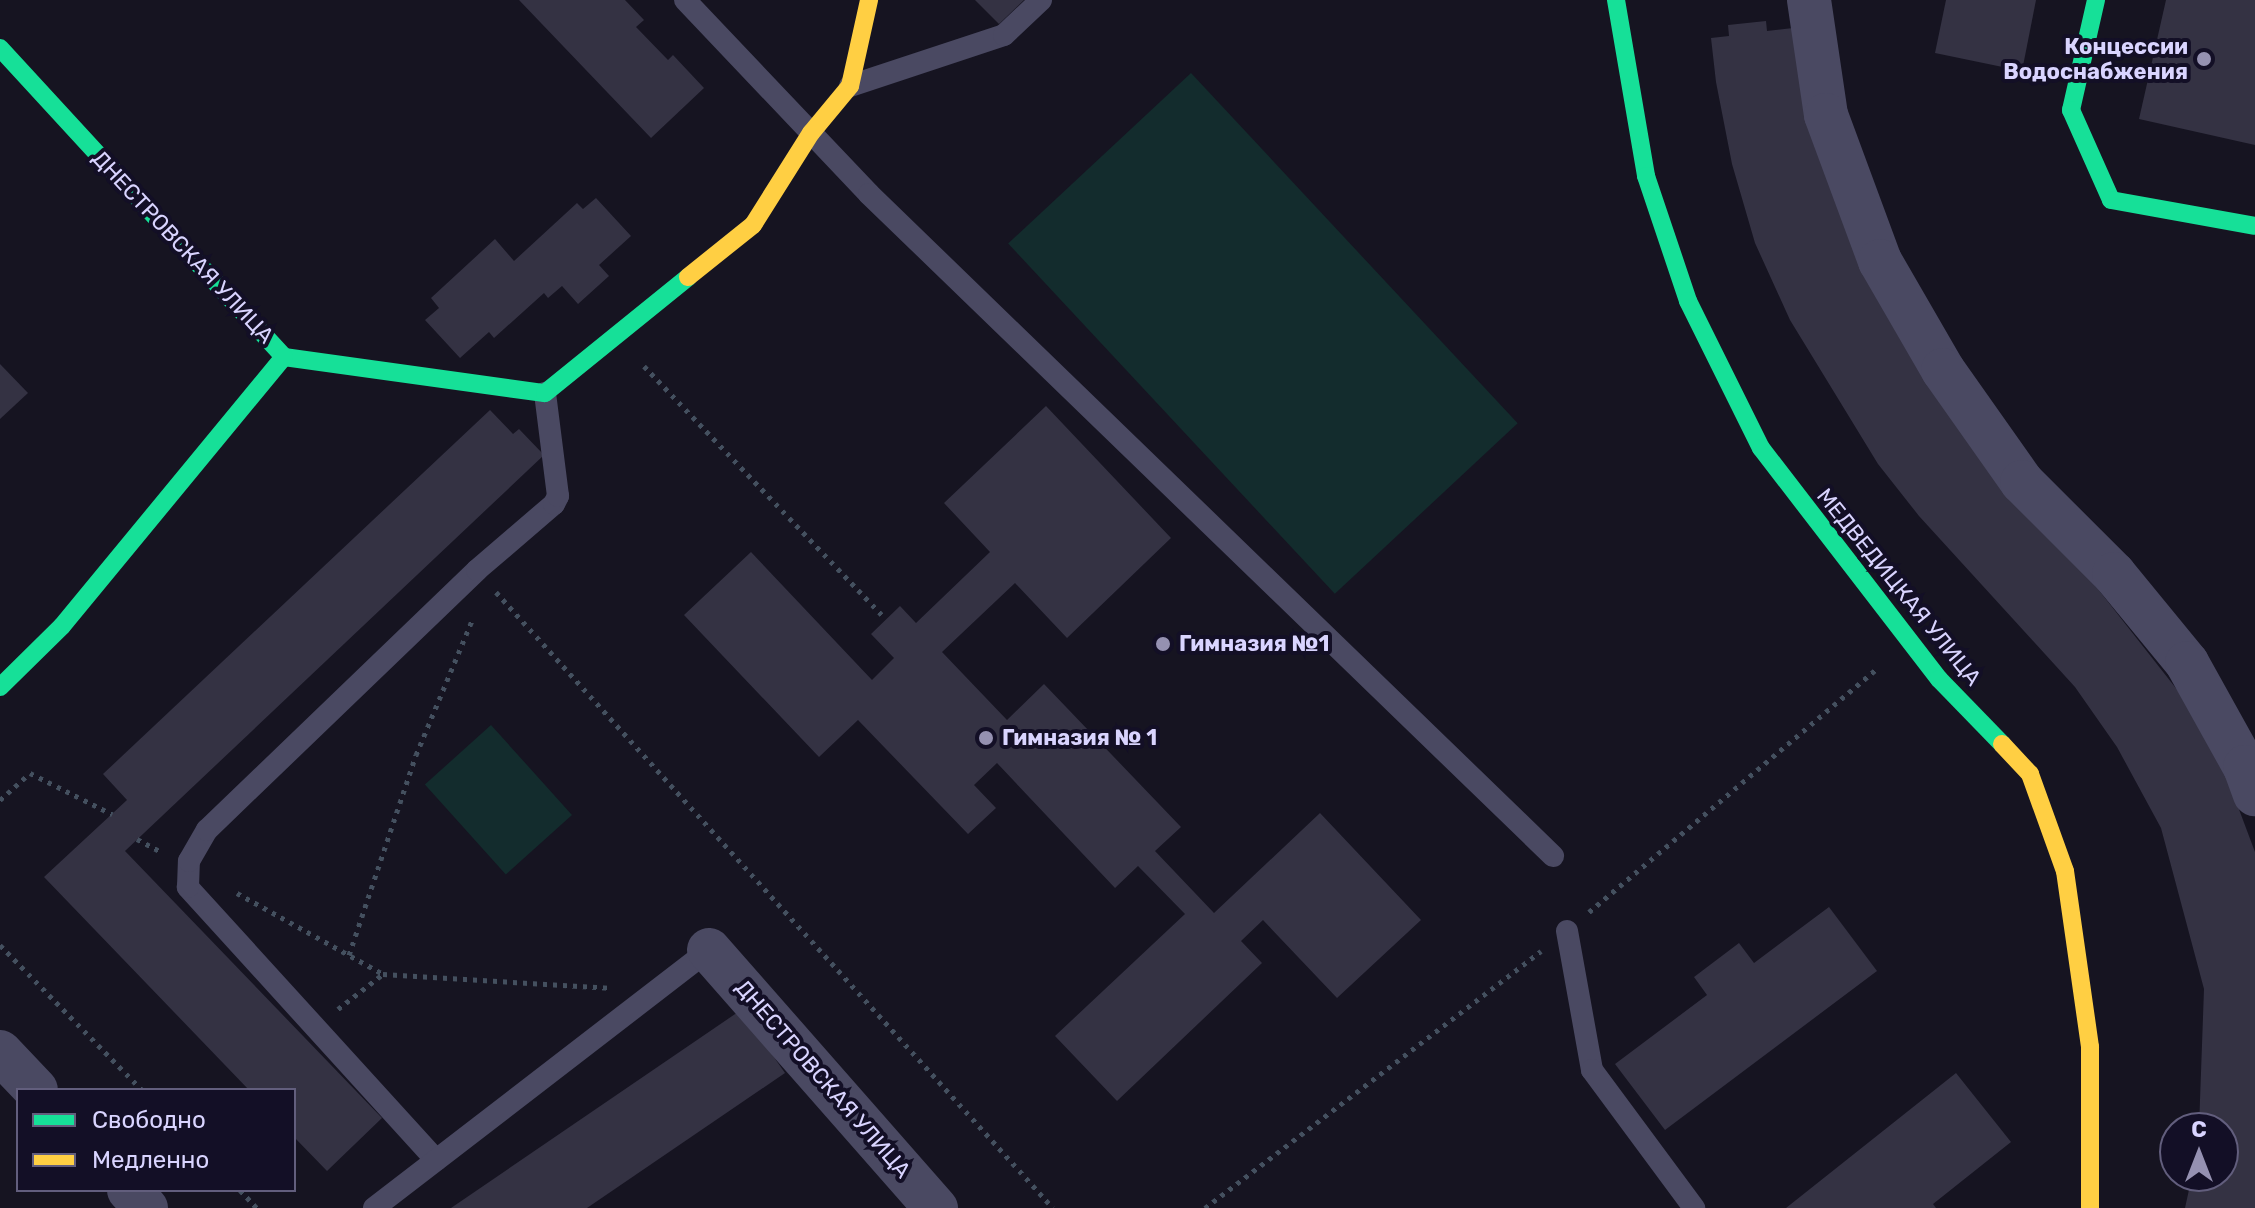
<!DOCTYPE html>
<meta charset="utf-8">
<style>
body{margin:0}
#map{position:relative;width:2255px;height:1208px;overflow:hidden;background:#161421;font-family:Rubik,sans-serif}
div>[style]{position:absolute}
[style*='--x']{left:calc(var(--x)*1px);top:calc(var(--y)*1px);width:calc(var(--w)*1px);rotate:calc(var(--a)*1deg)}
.green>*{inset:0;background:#132c2d;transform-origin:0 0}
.building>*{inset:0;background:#343243}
.path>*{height:5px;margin-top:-2.5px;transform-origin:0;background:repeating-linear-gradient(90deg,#44505f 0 4px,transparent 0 10px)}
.lane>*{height:22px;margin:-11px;padding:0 11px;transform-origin:11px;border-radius:11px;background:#4a4962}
.street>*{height:44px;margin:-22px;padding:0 22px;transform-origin:22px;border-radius:22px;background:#4a4962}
.fast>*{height:18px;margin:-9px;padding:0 9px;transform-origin:9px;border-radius:9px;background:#16e098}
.slow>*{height:18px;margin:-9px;padding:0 9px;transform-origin:9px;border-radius:9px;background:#ffcf43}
.dots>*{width:22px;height:22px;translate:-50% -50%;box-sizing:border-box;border:4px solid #130f26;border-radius:50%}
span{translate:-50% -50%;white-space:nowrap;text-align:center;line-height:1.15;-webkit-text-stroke:8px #130f26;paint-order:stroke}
.poi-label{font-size:22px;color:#d9d4ff;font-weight:700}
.right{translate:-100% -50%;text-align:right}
.left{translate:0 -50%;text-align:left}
.street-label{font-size:22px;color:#d9d4ff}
.legend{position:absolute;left:16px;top:1088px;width:280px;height:104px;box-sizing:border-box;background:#130f26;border:2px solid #625e7d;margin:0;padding:10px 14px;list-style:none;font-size:24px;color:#d9d4ff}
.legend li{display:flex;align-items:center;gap:16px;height:40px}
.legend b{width:40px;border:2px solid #625e7d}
.north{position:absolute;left:2159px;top:1112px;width:80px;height:80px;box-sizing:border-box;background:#130f26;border:2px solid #625e7d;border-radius:50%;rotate:0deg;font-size:22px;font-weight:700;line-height:32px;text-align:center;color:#d9d4ff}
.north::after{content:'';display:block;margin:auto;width:28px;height:36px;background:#9591b1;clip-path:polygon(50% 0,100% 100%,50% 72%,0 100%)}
</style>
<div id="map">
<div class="green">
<div style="left:1191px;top:73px;width:479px;height:250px;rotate:47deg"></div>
<div style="left:491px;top:725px;width:121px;height:89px;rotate:48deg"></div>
</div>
<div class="building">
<div style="clip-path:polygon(519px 0,625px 0,644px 20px,636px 27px,668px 60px,673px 55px,704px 88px,651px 138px)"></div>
<div style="clip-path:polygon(975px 0,1024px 0,999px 24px)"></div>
<div style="clip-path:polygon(1946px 0,2036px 0,2022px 71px,1935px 53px)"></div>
<div style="clip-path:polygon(2166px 0,2255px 0,2255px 145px,2139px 119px)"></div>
<div style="clip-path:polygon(1766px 21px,1767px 31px,1793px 28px,1805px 93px,2083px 570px,2182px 696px,2219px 756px,2255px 852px,2255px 1208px,2185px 1208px,2192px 1176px,2223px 1176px,2223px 1128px,2199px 1128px,2204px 989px,2161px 828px,2117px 747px,2075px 687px,1919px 516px,1878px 464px,1790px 320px,1755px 243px,1732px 164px,1716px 82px,1711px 38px,1729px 36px,1728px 25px)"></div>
<div style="clip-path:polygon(596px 198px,631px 236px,599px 265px,609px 276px,578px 304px,562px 286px,548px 298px,544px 293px,494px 338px,489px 332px,460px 358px,425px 320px,439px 308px,431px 298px,495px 239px,514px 261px,577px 203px,583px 209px)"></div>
<div style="clip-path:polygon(0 364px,28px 393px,0 419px)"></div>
<div style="clip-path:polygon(1046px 406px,1171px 538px,1067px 638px,1015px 583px,942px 652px,1007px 720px,1044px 684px,1181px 827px,1155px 851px,1214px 913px,1320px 813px,1421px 920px,1337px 998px,1263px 920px,1241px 941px,1262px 963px,1117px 1101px,1055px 1036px,1185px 914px,1138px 866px,1115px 888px,997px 763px,974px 785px,996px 808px,968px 834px,858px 720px,819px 757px,684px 615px,751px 552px,872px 680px,894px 658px,871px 634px,900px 606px,916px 623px,990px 552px,944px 503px)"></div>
<div style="clip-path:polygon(490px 410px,513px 434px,519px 429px,544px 455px,125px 851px,382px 1118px,327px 1171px,294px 1137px,294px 1090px,249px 1090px,44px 877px,127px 800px,103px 774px)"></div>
<div style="clip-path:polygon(1829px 907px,1877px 971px,1665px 1130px,1615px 1064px,1707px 995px,1694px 977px,1739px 943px,1754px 963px)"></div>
<div style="clip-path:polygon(741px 1010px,785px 1073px,587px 1208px,451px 1208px)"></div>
<div style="clip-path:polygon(1956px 1073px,2011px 1142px,1933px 1204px,1936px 1208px,1786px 1208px)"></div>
</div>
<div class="path">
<div style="--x:644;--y:366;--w:350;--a:46.3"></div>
<div style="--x:496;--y:592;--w:830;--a:47.88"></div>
<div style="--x:0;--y:800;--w:40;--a:-42"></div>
<div style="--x:30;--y:773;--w:92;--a:26.6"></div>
<div style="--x:137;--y:839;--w:27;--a:28"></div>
<div style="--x:237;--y:893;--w:167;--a:29"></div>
<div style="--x:383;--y:974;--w:226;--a:3.5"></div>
<div style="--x:1589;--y:912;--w:378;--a:-40.2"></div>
<div style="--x:0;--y:945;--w:203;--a:45.6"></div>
<div style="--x:349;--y:955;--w:211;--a:-71.5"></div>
<div style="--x:416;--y:755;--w:148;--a:-67.4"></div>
<div style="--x:338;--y:1009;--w:57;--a:-37.9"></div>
<div style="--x:240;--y:1190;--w:25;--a:47"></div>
<div style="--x:1205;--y:1208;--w:423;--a:-37.4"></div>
</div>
<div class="lane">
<div style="--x:685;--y:0;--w:267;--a:46.5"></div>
<div style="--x:869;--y:194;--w:952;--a:44.06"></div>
<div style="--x:850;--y:86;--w:162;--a:-18.3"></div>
<div style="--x:1004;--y:35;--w:51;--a:-43.4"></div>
<div style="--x:1567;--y:931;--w:141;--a:79.8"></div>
<div style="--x:1592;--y:1070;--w:172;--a:53.5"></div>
<div style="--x:436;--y:1160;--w:369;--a:-132.3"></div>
<div style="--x:188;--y:887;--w:26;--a:-88"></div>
<div style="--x:189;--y:861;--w:36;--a:-60"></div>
<div style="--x:207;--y:830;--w:375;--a:-43.9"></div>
<div style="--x:477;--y:570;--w:101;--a:-40.6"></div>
<div style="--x:554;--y:504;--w:9;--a:-63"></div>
<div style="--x:558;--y:496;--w:104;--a:-97.2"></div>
<div style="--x:374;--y:1208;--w:423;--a:-37.6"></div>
</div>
<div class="street">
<div style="--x:1809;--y:0;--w:116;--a:81.6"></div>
<div style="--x:1826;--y:115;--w:156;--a:69.7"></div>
<div style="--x:1880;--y:261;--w:126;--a:60"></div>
<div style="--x:1943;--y:370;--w:137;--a:54.8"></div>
<div style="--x:2022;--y:482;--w:130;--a:45"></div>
<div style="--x:2114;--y:574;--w:115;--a:50.6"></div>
<div style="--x:2187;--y:663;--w:119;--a:60.9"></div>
<div style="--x:2245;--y:767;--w:29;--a:70"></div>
<div style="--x:709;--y:950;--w:344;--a:48.7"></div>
<div style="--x:0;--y:1052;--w:52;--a:46.5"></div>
<div style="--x:129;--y:1190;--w:25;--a:47"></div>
</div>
<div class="fast">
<div style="--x:1616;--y:0;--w:179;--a:80.3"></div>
<div style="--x:1646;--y:176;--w:132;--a:71.4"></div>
<div style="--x:1688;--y:301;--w:164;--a:63.6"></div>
<div style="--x:1761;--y:448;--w:292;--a:52.4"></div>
<div style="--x:1939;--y:679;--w:91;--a:45.9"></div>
<div style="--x:2096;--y:0;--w:113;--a:102.8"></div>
<div style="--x:2071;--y:110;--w:98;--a:66"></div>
<div style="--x:2111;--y:200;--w:146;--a:10.2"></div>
<div style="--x:0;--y:48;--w:420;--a:47.4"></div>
<div style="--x:284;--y:357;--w:263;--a:7.9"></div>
<div style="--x:545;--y:393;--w:184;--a:-39"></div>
<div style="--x:0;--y:687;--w:87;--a:-44.5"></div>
<div style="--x:62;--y:626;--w:349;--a:-50.5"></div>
</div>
<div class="slow">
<div style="--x:688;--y:277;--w:83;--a:-38.7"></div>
<div style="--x:753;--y:225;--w:109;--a:-57.8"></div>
<div style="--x:811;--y:133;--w:61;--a:-50.3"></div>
<div style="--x:850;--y:86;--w:88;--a:-77.5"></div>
<div style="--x:2002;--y:744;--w:41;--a:47"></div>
<div style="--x:2030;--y:774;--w:103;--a:70.2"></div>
<div style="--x:2065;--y:871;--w:178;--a:81.9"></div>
<div style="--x:2090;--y:1047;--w:161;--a:90"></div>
</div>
<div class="dots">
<div style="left:2204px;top:59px;background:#9591b1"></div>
<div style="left:1163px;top:644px;background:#9591b1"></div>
<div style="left:986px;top:738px;background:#9591b1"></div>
</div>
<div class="poi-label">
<span class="right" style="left:2188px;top:59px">Концессии<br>Водоснабжения</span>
<span class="left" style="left:1179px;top:644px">Гимназия №1</span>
<span class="left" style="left:1002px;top:738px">Гимназия № 1</span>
</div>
<div class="street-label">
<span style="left:183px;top:247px;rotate:47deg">ДНЕСТРОВСКАЯ УЛИЦА</span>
<span style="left:1899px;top:587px;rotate:51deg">МЕДВЕДИЦКАЯ УЛИЦА</span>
<span style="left:823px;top:1079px;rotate:49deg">ДНЕСТРОВСКАЯ УЛИЦА</span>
</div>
<ul class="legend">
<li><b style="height:10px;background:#16e098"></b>Свободно</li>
<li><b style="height:10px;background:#ffcf43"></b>Медленно</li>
</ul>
<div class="north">С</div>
</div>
